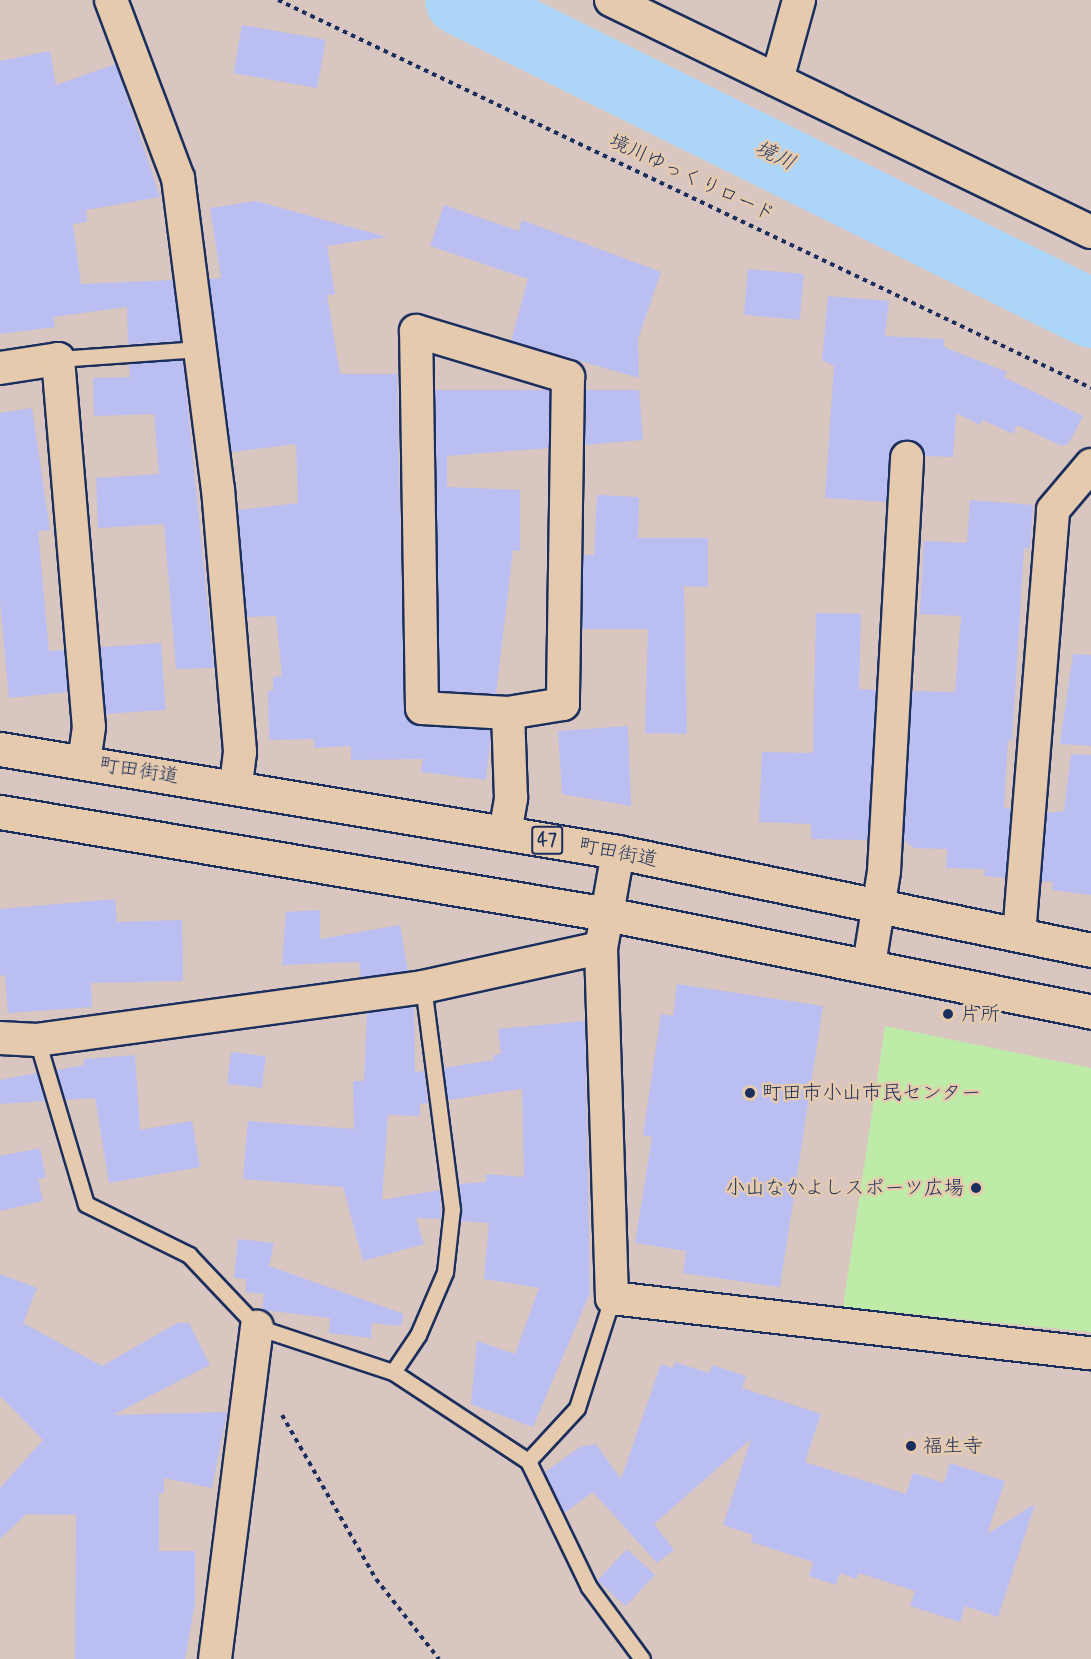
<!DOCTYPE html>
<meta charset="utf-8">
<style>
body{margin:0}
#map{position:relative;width:1091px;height:1659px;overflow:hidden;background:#d9c6c1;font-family:Mynerve,"Klee One",sans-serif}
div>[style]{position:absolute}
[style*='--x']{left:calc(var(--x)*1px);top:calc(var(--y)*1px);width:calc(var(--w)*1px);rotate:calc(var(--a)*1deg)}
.green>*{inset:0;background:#beeba8}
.river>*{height:69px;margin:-34.5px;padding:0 34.5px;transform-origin:34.5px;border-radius:34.5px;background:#add5f7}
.building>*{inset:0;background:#babef0;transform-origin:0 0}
.path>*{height:4px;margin-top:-2px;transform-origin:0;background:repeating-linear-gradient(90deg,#1b2f5e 0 4.5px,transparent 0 9px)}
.roads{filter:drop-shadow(2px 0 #1b2f5e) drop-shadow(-2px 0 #1b2f5e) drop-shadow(0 2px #1b2f5e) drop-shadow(0 -2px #1b2f5e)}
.lane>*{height:15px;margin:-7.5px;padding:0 7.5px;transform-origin:7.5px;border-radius:7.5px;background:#e6caad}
.street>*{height:32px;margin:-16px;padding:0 16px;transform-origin:16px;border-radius:16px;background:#e6caad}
.primary>*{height:33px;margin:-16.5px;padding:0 16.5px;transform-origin:16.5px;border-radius:16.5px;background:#e6caad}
.dots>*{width:16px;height:16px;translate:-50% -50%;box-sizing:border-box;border:3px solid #e6caad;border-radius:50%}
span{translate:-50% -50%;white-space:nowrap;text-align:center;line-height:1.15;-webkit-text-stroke:5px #e6caad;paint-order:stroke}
.shield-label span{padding:2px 4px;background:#e6caad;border:2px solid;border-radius:4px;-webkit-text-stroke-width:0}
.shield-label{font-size:18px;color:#1b2f5e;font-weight:700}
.street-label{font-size:20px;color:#1b2f5e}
.poi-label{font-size:20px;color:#1b2f5e}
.left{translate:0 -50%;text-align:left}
.right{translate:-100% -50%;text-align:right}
.water-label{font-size:21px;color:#2a406d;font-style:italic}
</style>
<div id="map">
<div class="green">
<div style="clip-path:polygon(885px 1026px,1091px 1068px,1091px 1332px,843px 1307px)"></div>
</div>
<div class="river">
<div style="--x:459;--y:0;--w:705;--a:26.35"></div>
</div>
<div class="building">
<div style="left:242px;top:25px;width:85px;height:49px;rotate:10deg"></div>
<div style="clip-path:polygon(50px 51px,56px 85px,116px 64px,160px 197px,86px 210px,87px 222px,73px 224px,81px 284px,173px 280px,181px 341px,128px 344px,127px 307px,53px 317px,55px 327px,0 334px,0 61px)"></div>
<div style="clip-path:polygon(256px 201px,387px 237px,327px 246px,335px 294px,327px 295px,340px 374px,397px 374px,404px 709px,420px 726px,491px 730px,486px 780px,421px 772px,423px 759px,351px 760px,351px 746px,314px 748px,314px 739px,269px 740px,268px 691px,273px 691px,273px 677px,282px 676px,276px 616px,247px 617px,238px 510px,298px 503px,296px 444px,231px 452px,209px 279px,221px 278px,210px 208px)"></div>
<div style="clip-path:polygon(444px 205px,519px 231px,522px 220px,661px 272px,638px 339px,639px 378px,511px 341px,528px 279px,430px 246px)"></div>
<div style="left:748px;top:269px;width:56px;height:46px;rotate:5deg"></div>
<div style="clip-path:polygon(828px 296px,889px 301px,885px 336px,944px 339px,944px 347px,1007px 372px,1004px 377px,1083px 416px,1069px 443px,1062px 446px,1017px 425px,1013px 434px,983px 420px,980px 425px,956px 413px,953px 457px,924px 456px,909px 440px,892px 448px,887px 502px,825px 498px,834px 366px,822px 360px)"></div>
<div style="clip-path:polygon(183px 360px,214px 668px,176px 669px,164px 524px,98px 528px,96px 478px,159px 474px,154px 414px,94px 416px,93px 378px,130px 377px,129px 364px)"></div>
<div style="clip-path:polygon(435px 390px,550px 390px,549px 448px,447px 456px,447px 487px,520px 490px,520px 551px,513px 550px,496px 694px,440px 691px)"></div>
<div style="clip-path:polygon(586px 390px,639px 390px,643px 440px,585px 445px)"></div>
<div style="clip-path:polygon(32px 408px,50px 530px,38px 531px,49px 651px,64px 650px,68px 692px,9px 698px,0 602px,0 413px)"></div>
<div style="clip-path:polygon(597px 495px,639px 497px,638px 538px,708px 538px,708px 587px,684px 586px,687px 734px,645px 733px,648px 629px,582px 629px,583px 555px,594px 555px)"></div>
<div style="clip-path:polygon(970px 500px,1033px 505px,1030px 549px,1024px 548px,1012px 741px,1008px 740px,1004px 807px,1011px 809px,1006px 878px,984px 876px,985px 869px,946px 868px,947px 849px,914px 848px,904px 840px,912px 691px,955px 692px,961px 616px,920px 614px,924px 541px,967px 543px)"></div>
<div style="clip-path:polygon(816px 613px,861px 614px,859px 689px,876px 690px,868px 840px,811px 839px,811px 824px,759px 822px,762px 752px,813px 753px)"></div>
<div style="left:161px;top:643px;width:67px;height:61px;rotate:86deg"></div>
<div style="clip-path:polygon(1073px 654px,1091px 655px,1091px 746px,1060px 744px)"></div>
<div style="clip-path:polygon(628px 726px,631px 806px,562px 794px,558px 731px)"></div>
<div style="clip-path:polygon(1071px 754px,1091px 755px,1091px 895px,1052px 890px,1053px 882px,1041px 881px,1047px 813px,1064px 811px)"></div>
<div style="clip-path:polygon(115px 899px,117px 922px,182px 920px,183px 981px,91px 983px,92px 1007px,8px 1013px,5px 975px,0 976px,0 909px)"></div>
<div style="clip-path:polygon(320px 910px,320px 939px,400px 925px,408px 971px,361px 977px,359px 962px,282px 965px,286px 912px)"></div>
<div style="clip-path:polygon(677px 984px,823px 1006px,780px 1287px,683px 1273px,686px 1251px,635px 1243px,652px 1137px,643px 1135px,661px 1014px,673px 1016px)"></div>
<div style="clip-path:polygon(414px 1006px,415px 1072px,424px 1071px,428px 1103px,420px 1104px,420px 1116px,388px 1115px,382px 1200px,440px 1190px,441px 1219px,416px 1218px,424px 1244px,363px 1261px,343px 1187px,243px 1179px,248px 1121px,354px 1129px,353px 1081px,364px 1081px,367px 1013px)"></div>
<div style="clip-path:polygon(585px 1021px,590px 1293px,533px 1427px,471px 1404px,477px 1341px,515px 1354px,539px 1288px,484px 1279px,489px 1223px,461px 1221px,459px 1184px,486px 1182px,486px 1174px,524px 1177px,522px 1089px,448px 1100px,443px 1068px,494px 1060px,494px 1055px,501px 1054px,498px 1029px)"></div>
<div style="left:231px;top:1052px;width:35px;height:32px;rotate:7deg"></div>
<div style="clip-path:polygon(135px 1055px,140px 1130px,192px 1121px,200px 1167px,109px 1183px,95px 1098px,65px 1100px,56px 1070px,84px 1065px,84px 1059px)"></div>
<div style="clip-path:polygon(37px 1073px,45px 1101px,0 1104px,0 1080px)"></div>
<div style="clip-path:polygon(40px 1148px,46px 1177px,38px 1179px,43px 1201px,0 1211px,0 1156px)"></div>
<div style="clip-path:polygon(238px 1239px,274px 1243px,269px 1266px,404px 1314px,401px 1326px,372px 1323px,371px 1338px,329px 1333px,330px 1318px,262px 1310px,264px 1294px,246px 1292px,246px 1279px,234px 1278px)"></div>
<div style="clip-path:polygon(0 1274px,37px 1288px,23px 1323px,102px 1366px,177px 1323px,189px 1323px,210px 1365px,113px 1415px,227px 1412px,212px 1488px,164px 1478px,164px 1493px,159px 1493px,159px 1551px,195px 1551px,195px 1603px,185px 1659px,75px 1659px,76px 1515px,26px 1514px,0 1539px,0 1488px,43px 1440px,0 1396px)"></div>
<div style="clip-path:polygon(675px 1362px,709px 1373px,712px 1365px,746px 1376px,742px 1388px,821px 1414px,805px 1462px,906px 1494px,913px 1473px,944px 1483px,950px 1463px,1005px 1481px,987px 1534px,1035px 1504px,998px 1617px,965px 1606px,960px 1622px,910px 1606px,915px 1591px,859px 1573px,857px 1579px,840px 1573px,836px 1585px,809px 1576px,813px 1562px,751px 1542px,753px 1535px,723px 1525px,751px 1439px,654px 1524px,674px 1550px,657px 1563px,593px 1492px,564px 1513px,545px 1472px,580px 1447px,596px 1444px,621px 1479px,661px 1364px,673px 1368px)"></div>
<div style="left:627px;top:1549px;width:38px;height:43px;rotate:43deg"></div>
</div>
<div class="path">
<div style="--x:278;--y:0;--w:901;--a:25.51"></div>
<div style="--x:282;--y:1415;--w:189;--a:60.2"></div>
<div style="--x:376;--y:1579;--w:102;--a:51.8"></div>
</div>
<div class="roads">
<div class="lane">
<div style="--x:58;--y:359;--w:142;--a:-4"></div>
<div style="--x:37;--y:1040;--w:171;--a:73.4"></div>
<div style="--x:86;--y:1204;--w:115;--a:26.3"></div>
<div style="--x:189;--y:1255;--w:99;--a:46.6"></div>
<div style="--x:257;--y:1327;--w:143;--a:18.3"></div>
<div style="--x:393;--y:1372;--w:162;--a:33.4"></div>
<div style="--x:528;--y:1461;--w:140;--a:64.2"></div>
<div style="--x:589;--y:1587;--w:89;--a:53.6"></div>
<div style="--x:393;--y:1372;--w:45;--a:-56"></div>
<div style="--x:418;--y:1335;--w:69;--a:-66.8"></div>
<div style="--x:445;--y:1272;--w:63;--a:-83.7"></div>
<div style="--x:452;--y:1209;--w:224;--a:-97.4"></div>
<div style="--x:528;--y:1461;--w:72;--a:-47.2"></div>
<div style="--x:577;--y:1408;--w:115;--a:-72.3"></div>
</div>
<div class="street">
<div style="--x:111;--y:0;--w:190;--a:69.4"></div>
<div style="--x:178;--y:178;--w:314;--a:82.7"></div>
<div style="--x:218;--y:489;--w:264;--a:85.2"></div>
<div style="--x:240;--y:752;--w:35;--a:97"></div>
<div style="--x:611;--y:0;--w:533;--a:25.8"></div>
<div style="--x:777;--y:80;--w:83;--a:-74.6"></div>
<div style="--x:416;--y:331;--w:159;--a:16.8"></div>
<div style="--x:568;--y:377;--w:327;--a:90.9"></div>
<div style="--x:563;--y:704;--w:56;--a:170.7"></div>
<div style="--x:508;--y:713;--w:86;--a:-176.7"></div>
<div style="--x:422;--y:708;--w:377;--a:-90.9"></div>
<div style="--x:0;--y:368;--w:59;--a:-8.8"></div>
<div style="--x:58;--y:359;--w:369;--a:85.2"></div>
<div style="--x:89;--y:727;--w:35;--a:98"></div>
<div style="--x:505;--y:833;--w:36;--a:-80"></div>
<div style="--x:511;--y:798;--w:85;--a:-92"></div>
<div style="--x:618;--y:852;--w:97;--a:100"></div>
<div style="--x:601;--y:948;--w:350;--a:88.2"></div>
<div style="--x:612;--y:1298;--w:482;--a:6.6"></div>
<div style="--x:1019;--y:935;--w:426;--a:-85.4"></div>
<div style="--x:1053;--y:510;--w:59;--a:-49.8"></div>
<div style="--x:869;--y:965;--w:95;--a:-80.9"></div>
<div style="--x:884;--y:871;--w:414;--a:-86.8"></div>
<div style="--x:0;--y:1038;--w:37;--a:3"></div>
<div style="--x:37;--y:1040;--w:390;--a:-7.8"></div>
<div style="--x:423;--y:987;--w:182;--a:-12.4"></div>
<div style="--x:215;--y:1659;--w:335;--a:-82.8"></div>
</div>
<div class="primary">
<div style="--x:0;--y:749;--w:627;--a:9.46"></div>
<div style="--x:618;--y:852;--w:483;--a:11.7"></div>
<div style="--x:0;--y:812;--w:616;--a:9.54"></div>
<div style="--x:607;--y:914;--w:494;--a:11.4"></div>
</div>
</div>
<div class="dots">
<div style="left:948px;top:1014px;background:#1b2f5e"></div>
<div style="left:750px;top:1093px;background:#1b2f5e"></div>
<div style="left:976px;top:1188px;background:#1b2f5e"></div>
<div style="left:911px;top:1446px;background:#1b2f5e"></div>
</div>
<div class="shield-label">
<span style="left:547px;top:840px">47</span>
</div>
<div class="street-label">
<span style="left:692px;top:178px;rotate:25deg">境川ゆっくりロード</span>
<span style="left:139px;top:771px;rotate:9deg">町田街道</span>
<span style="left:618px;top:853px;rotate:11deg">町田街道</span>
</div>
<div class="poi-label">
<span class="left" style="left:960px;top:1014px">片所</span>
<span class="left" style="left:762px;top:1093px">町田市小山市民センター</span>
<span class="right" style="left:964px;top:1188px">小山なかよしスポーツ広場</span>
<span class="left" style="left:923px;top:1446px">福生寺</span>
</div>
<div class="water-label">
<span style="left:775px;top:156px;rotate:26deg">境川</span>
</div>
</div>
